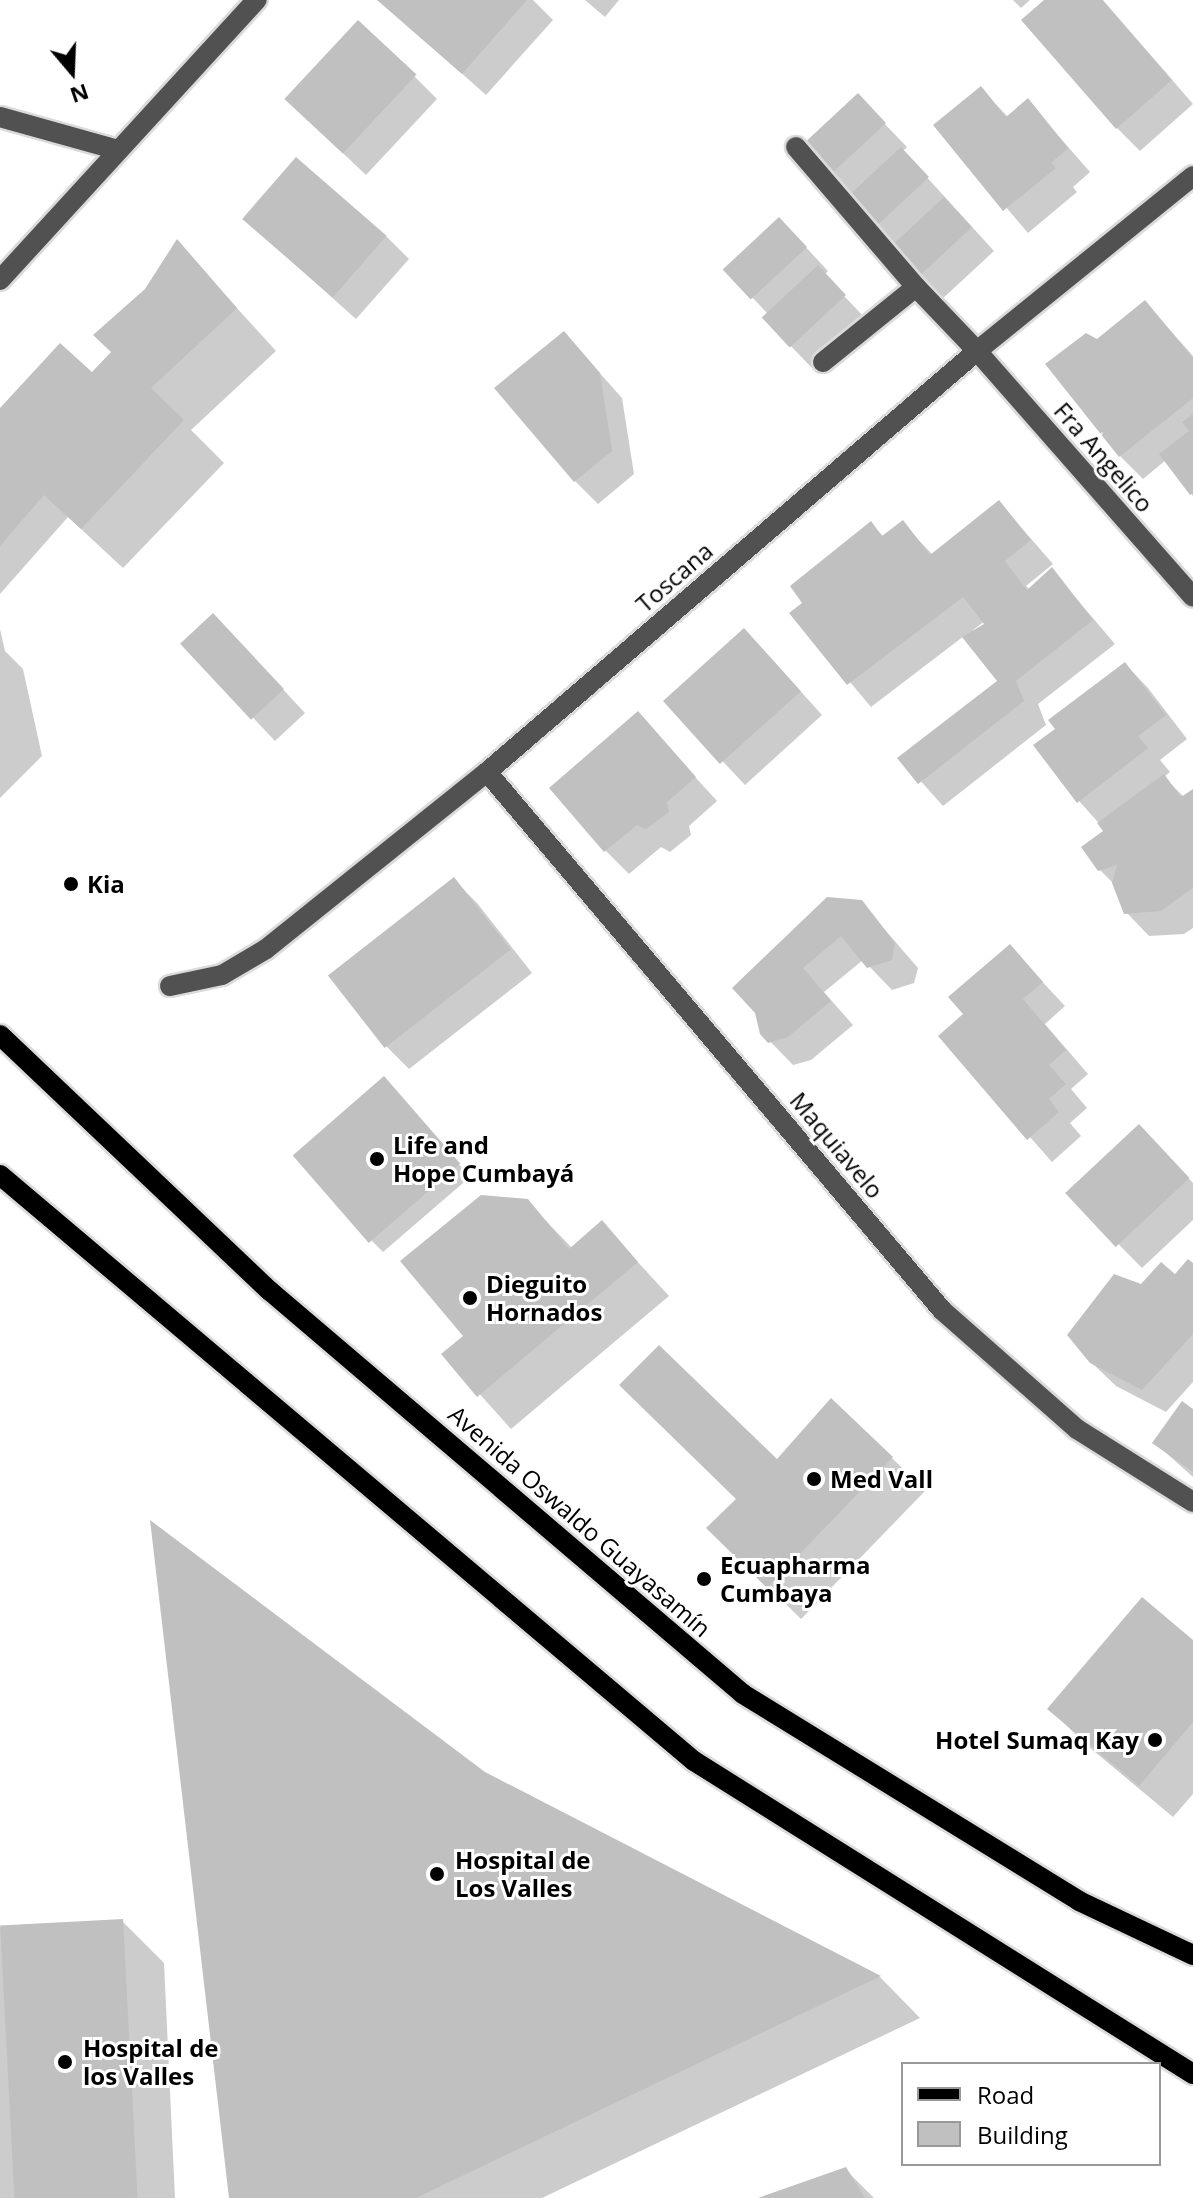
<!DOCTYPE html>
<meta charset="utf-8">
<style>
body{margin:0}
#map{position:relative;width:1193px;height:2198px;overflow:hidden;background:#fff;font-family:"Open Sans",sans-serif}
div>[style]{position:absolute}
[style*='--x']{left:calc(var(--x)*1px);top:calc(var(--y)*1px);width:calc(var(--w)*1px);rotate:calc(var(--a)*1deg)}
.shadow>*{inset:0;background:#0003}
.building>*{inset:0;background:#c0c0c0;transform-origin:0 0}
.roads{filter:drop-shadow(2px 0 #dbdbdb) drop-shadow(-2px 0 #dbdbdb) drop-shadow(0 2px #dbdbdb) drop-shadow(0 -2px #dbdbdb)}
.minor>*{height:20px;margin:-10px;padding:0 10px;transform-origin:10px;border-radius:10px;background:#515151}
.major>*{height:20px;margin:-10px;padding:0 10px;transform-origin:10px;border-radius:10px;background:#000}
.dots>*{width:22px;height:22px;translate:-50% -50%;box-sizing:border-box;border:4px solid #fff;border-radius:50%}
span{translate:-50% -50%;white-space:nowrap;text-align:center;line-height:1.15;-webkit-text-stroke:6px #fff;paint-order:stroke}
.street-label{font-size:24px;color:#000}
.poi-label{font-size:24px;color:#000;font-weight:700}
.left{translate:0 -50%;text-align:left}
.right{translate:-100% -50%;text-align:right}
.legend{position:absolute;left:901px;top:2062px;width:260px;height:104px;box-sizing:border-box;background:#fff;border:2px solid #999;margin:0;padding:10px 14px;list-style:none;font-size:24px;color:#000}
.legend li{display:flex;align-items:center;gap:16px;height:40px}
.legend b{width:40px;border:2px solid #999}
.north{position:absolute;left:32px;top:32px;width:80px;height:80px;-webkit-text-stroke:6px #fff;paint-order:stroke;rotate:161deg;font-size:22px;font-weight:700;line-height:32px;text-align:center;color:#000}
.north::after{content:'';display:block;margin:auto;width:28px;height:36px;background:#000;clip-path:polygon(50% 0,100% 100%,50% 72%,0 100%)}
</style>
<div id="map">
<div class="shadow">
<div style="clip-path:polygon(379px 0,533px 0,553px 20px,486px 95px)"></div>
<div style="clip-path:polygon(585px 0,619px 0,605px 17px)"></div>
<div style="clip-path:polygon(1013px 0,1030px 0,1021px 8px)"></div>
<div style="clip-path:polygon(1047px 0,1103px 0,1193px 104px,1140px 151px,1117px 128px)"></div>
<div style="clip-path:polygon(414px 76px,437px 99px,366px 175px,309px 121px)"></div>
<div style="clip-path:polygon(981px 89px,1008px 117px,1028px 101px,1090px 172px,1073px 187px,1077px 192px,1028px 233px,936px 125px)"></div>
<div style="clip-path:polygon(880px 119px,907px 147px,903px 151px,994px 251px,940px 301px,831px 173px)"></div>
<div style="clip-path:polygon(244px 219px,386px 236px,409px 259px,356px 319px)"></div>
<div style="clip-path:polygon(177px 242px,276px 351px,191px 430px,224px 463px,123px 568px,68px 517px,0 594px,0 411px,92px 375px,114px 352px)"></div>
<div style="clip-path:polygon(802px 243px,828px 271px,824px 275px,867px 320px,813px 369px,764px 318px,768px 314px,725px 269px)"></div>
<div style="clip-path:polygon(1145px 302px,1193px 356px,1193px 496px,1166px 460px,1143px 479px,1120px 456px,1097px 342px)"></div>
<div style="clip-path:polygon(564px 333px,622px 398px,634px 474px,598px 504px,575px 481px)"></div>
<div style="clip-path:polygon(evenodd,999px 502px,1053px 564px,1026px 586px,1030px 590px,1052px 570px,1115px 644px,1038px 704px,1046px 725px,943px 806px,900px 758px,1000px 681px,964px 636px,871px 707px,792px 613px,805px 603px,871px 524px,884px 537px,902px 523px,933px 555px,999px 502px,985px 621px,988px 624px,974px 632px,973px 630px,985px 621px)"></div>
<div style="clip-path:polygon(0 629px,5px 651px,23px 669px,42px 756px,0 798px)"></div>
<div style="clip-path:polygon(236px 639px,305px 713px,275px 741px,183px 643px)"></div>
<div style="clip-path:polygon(767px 654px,822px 715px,745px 785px,666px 701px)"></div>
<div style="clip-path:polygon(1125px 664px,1148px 688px,1187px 739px,1160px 760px,1170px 772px,1164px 777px,1184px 797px,1193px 791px,1193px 928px,1184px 934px,1149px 936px,1126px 912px,1115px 885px,1100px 870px,1106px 831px,1079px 801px,1057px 730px)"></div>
<div style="clip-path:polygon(638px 714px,717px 801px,689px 826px,691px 835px,670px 852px,661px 847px,629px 874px,606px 851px)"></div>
<div style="clip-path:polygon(454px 880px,477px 903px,532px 973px,409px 1069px,386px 1046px)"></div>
<div style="clip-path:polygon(861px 902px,918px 968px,914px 983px,892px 990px,863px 960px,824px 992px,853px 1025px,811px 1060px,793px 1065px,762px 1033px,757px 1012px)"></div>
<div style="clip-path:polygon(1010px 947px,1065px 1006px,1045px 1024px,1088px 1074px,1071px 1089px,1087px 1108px,1070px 1123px,1081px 1136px,1052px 1162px,941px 1036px,965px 1014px)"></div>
<div style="clip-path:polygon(395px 1090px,470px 1177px,383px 1252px,372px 1241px)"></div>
<div style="clip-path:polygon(1162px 1150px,1193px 1183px,1193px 1220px,1142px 1268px,1069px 1194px)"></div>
<div style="clip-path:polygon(527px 1201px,572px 1248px,602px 1223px,669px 1296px,511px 1429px,444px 1354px,466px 1336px)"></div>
<div style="clip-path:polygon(1193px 1266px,1193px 1382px,1166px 1412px,1116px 1386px,1091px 1362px,1141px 1287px,1175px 1277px)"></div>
<div style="clip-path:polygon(1193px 1411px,1193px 1477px,1155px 1443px)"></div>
<div style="clip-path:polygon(892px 1458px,925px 1491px,801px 1619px,742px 1561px,777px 1462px)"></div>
<div style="clip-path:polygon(1193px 1642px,1193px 1794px,1173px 1817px,1083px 1742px,1050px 1709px)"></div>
<div style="clip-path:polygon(484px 1774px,880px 1977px,920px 2018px,542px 2198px,231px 2198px)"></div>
<div style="clip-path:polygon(122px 1921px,164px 1963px,175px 2198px,0 2198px,0 1927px)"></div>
<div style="clip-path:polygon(845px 2169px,874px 2198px,762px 2198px)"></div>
</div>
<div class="building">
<div style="clip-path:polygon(377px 0,527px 0,462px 74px)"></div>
<div style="clip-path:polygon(1044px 0,1102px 0,1172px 80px,1116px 129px,1021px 20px)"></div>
<div style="left:358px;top:20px;width:80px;height:108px;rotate:43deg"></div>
<div style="clip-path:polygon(981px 86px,1006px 117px,1028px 98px,1068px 148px,1051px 163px,1056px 168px,1003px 211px,933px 125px)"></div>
<div style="left:858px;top:93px;width:41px;height:76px;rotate:47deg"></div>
<div style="left:901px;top:147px;width:41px;height:77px;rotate:47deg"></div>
<div style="left:296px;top:157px;width:120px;height:82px;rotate:41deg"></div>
<div style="left:944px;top:197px;width:41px;height:77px;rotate:47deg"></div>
<div style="left:779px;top:217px;width:41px;height:77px;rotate:47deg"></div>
<div style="clip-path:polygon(177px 239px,237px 308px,151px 388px,184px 420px,81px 529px,44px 495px,0 546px,0 408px,60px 343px,92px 372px,111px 352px,93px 335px,145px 289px)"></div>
<div style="left:818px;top:265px;width:41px;height:77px;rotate:47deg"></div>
<div style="clip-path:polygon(1145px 300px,1193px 358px,1193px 398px,1119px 457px,1045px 364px,1086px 333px,1097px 339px)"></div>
<div style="clip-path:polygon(564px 331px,600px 373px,612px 451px,574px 482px,494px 388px)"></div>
<div style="clip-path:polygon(1193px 414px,1193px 493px,1190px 495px,1159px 454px,1189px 431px,1182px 422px)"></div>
<div style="clip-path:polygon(999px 500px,1031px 540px,1005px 561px,1027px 590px,1052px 567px,1093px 620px,1016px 681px,1024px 701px,918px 784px,897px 758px,997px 681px,962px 637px,984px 624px,963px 597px,847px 685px,789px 613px,802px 603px,790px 586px,871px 521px,882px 536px,903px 520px,930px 555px)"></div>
<div style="left:213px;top:613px;width:104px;height:45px;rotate:47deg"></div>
<div style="left:744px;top:628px;width:85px;height:109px;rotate:48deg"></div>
<div style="clip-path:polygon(1125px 662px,1166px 715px,1138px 736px,1148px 748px,1077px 803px,1033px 745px,1055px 729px,1048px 720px)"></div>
<div style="clip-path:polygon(638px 711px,696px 777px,667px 802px,669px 812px,646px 829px,637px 825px,604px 852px,549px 788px)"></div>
<div style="clip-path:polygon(1164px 774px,1181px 797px,1193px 789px,1193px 888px,1161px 911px,1124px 914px,1112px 883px,1117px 865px,1098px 871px,1081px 847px,1103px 831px,1097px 823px)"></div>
<div style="left:454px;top:877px;width:92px;height:160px;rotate:52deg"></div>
<div style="clip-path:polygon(827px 897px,862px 900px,895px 943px,892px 960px,867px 968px,841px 936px,803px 968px,831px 1001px,788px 1037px,768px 1043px,760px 1034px,755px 1013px,732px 988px)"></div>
<div style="clip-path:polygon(1010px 944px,1043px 982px,1023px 999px,1066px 1050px,1049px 1065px,1066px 1084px,1049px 1099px,1059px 1112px,1027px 1140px,938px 1036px,963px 1014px,948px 997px)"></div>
<div style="left:384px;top:1076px;width:116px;height:121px;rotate:49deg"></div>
<div style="left:1139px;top:1124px;width:74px;height:101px;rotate:47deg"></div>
<div style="clip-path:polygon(481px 1195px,528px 1199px,569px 1249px,602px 1220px,638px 1262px,477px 1397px,441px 1354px,463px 1336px,400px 1261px)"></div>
<div style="clip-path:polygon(1188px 1259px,1193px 1263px,1193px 1334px,1142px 1390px,1090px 1363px,1067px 1335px,1114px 1274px,1141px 1284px,1161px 1262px,1175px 1274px)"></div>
<div style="clip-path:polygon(659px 1345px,777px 1459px,831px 1398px,893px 1457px,767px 1588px,706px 1528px,736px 1499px,619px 1385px)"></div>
<div style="clip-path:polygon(1182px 1401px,1193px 1409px,1193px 1472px,1152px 1443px)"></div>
<div style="clip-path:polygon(150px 1520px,485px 1772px,881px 1976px,416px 2198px,229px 2198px)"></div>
<div style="clip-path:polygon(1142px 1597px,1193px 1640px,1193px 1722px,1139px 1786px,1047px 1709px)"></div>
<div style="left:123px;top:1919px;width:279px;height:123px;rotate:87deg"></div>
<div style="clip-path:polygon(846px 2167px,865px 2198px,758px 2198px)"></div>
</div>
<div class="roads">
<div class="minor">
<div style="--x:0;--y:117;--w:123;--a:15.6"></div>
<div style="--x:796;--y:147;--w:184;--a:49.4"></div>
<div style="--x:916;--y:287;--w:88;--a:46.4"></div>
<div style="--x:977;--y:351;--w:327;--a:48.7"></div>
<div style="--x:0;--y:280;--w:380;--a:-47.5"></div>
<div style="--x:823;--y:362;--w:119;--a:-38.9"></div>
<div style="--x:487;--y:772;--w:705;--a:49.78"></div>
<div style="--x:942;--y:1310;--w:180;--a:41.4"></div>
<div style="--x:1077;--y:1429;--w:137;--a:32.2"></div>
<div style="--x:170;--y:986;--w:53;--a:-11.9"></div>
<div style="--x:222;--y:975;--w:51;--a:-30.6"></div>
<div style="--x:266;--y:949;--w:283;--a:-38.7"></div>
<div style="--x:487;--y:772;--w:646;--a:-40.67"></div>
<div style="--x:977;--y:351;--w:278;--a:-39"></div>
</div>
<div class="major">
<div style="--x:0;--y:1035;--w:372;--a:43.5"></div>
<div style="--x:270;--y:1291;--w:621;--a:40.43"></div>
<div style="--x:743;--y:1694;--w:395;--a:31.6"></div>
<div style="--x:1079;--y:1901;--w:126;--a:25.3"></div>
<div style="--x:0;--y:1175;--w:908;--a:40.18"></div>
<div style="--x:694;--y:1761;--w:589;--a:32.1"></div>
</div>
</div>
<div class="dots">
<div style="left:71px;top:884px;background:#000"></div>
<div style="left:377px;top:1159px;background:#000"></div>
<div style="left:470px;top:1298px;background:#000"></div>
<div style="left:814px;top:1479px;background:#000"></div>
<div style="left:704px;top:1579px;background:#000"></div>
<div style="left:1155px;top:1740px;background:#000"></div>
<div style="left:437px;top:1874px;background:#000"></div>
<div style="left:65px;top:2062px;background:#000"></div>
</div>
<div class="street-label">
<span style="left:1104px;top:457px;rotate:49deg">Fra Angelico</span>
<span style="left:674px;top:577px;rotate:-41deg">Toscana</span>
<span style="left:837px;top:1145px;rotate:50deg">Maquiavelo</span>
<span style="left:580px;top:1521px;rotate:41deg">Avenida Oswaldo Guayasamín</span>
</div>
<div class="poi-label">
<span class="left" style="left:87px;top:884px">Kia</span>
<span class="left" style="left:393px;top:1159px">Life and<br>Hope Cumbayá</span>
<span class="left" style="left:486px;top:1298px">Dieguito<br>Hornados</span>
<span class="left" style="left:830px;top:1479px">Med Vall</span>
<span class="left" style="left:720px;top:1579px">Ecuapharma<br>Cumbaya</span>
<span class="right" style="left:1139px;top:1740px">Hotel Sumaq Kay</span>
<span class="left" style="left:455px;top:1874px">Hospital de<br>Los Valles</span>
<span class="left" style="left:83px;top:2062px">Hospital de<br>los Valles</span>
</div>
<ul class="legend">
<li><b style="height:10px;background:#000"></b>Road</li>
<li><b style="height:22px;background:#c0c0c0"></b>Building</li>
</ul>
<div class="north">N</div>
</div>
